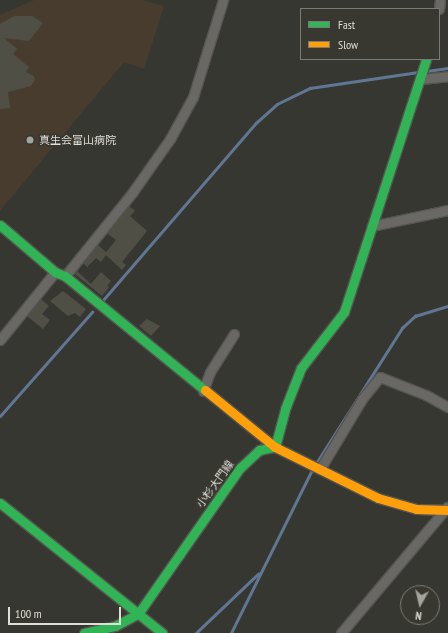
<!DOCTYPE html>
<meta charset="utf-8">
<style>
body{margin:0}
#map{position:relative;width:448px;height:633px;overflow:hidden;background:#373732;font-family:"PT Sans Narrow","Noto Sans JP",sans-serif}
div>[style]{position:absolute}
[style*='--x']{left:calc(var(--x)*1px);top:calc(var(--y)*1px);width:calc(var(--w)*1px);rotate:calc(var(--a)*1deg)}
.medical>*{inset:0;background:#483c2f}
.stream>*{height:2.5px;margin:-1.25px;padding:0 1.25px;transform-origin:1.25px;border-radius:1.25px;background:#607794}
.building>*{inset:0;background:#504f45}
.roads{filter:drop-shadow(1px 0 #555450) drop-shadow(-1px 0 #555450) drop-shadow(0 1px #555450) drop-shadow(0 -1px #555450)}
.street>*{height:9px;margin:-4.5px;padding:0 4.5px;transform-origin:4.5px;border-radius:4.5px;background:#696865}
.fast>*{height:9px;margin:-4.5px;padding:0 4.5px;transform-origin:4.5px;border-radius:4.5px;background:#30b455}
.slow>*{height:9px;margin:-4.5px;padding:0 4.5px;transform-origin:4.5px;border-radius:4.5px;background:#ff9f0a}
.dots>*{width:11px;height:11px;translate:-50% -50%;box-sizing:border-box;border:2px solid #393830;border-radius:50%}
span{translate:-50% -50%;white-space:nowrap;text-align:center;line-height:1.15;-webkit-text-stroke:3.5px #393830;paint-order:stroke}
.poi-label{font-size:11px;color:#dfded9}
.left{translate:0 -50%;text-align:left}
.street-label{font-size:11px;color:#dfded9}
.legend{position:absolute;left:300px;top:8px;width:140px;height:52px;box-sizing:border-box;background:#393830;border:1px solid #7b7a74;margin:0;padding:5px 7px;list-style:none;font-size:12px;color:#dfded9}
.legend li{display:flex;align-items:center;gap:8px;height:20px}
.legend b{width:20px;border:1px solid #7b7a74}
.north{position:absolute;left:400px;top:585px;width:40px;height:40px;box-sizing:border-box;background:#393830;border:1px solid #7b7a74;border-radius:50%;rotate:188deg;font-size:11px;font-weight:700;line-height:16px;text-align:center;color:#dfded9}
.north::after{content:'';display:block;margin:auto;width:14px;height:18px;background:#a4a49f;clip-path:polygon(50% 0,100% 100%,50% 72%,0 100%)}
.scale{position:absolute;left:8px;top:607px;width:113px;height:18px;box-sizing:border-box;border:2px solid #dfded9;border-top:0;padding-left:5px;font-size:12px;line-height:14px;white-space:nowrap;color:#dfded9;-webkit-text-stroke:3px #393830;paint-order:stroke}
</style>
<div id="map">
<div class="medical">
<div style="clip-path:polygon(34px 0,142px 0,164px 6px,144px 69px,124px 62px,0 211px,0 15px)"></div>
</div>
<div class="stream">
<div style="--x:427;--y:71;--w:21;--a:-8"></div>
<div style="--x:103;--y:300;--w:234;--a:-49.2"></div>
<div style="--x:256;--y:123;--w:28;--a:-42"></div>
<div style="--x:277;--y:104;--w:37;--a:-26"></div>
<div style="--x:310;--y:88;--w:109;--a:-8.4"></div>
<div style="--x:0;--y:416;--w:139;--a:-48.5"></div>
<div style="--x:317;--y:462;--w:159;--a:-57.6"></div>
<div style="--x:402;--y:328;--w:18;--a:-43"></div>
<div style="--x:415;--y:316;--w:34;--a:-17"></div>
<div style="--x:196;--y:633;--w:86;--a:-43.6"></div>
<div style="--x:231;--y:633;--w:182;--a:-63.6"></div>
</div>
<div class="building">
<div style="clip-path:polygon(14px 16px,32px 16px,43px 23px,29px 41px,4px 38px,17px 49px,13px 54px,29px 67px,26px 72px,34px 76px,35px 80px,31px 86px,8px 92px,10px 108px,0 109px,0 24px)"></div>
<div style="clip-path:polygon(129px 206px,135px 211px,130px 216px,147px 231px,122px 262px,126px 265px,122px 270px,106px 255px,101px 262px,96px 258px,87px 267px,83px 263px,98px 245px,106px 252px,116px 240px,107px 233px)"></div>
<div style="clip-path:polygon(77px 271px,91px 284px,101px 272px,111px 281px,107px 286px,109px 287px,102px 296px,75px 274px)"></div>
<div style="clip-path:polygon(63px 291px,86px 309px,80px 317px,75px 313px,68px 316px,50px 301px)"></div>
<div style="clip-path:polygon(41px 299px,49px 306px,42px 314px,50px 320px,43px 329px,27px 316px)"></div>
<div style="clip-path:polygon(147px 319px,160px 326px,151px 336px,139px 326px)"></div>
</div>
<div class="roads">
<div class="street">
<div style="--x:439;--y:9;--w:9;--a:-84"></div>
<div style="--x:421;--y:79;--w:27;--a:-6"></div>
<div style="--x:372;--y:226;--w:78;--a:-11.9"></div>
<div style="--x:65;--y:276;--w:107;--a:-51.1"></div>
<div style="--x:132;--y:193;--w:66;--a:-54.9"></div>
<div style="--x:170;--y:139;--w:48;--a:-61.3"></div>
<div style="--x:193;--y:97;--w:102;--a:-72.8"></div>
<div style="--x:0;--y:340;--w:87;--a:-51"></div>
<div style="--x:203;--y:391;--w:20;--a:-70"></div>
<div style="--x:210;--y:372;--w:45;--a:-57.7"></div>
<div style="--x:320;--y:469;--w:82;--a:-59"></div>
<div style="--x:362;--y:399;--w:28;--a:-51"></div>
<div style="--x:380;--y:377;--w:49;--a:21.4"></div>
<div style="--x:426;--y:395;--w:25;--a:29"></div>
<div style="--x:341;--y:633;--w:165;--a:-49.9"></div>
</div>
<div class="fast">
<div style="--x:0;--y:225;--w:72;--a:40.5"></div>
<div style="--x:55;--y:272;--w:11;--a:22"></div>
<div style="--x:65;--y:276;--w:181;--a:39.2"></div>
<div style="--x:275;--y:447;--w:39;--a:-75"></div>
<div style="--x:285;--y:409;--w:44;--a:-68.7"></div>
<div style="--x:301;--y:368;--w:71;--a:-52.5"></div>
<div style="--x:344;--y:312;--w:266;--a:-72"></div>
<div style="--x:0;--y:503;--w:208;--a:38.7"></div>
<div style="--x:84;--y:633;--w:32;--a:-13"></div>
<div style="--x:115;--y:626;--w:26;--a:-28"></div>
<div style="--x:138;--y:614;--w:178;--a:-55.1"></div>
<div style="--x:240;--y:468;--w:26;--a:-43"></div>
<div style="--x:259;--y:450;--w:16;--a:-11"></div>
</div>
<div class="slow">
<div style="--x:205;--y:390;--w:90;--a:39.2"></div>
<div style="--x:275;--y:447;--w:115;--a:26.3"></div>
<div style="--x:378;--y:498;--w:40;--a:16"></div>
<div style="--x:416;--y:509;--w:32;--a:2"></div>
</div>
</div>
<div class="dots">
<div style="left:30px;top:140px;background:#a4a49f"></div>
</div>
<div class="poi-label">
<span class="left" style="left:39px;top:140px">真生会富山病院</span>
</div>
<div class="street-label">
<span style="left:215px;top:484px;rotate:-54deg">小杉大門線</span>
</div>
<ul class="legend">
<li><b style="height:5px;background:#30b455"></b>Fast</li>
<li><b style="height:5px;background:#ff9f0a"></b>Slow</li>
</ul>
<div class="north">N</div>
<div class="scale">100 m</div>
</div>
